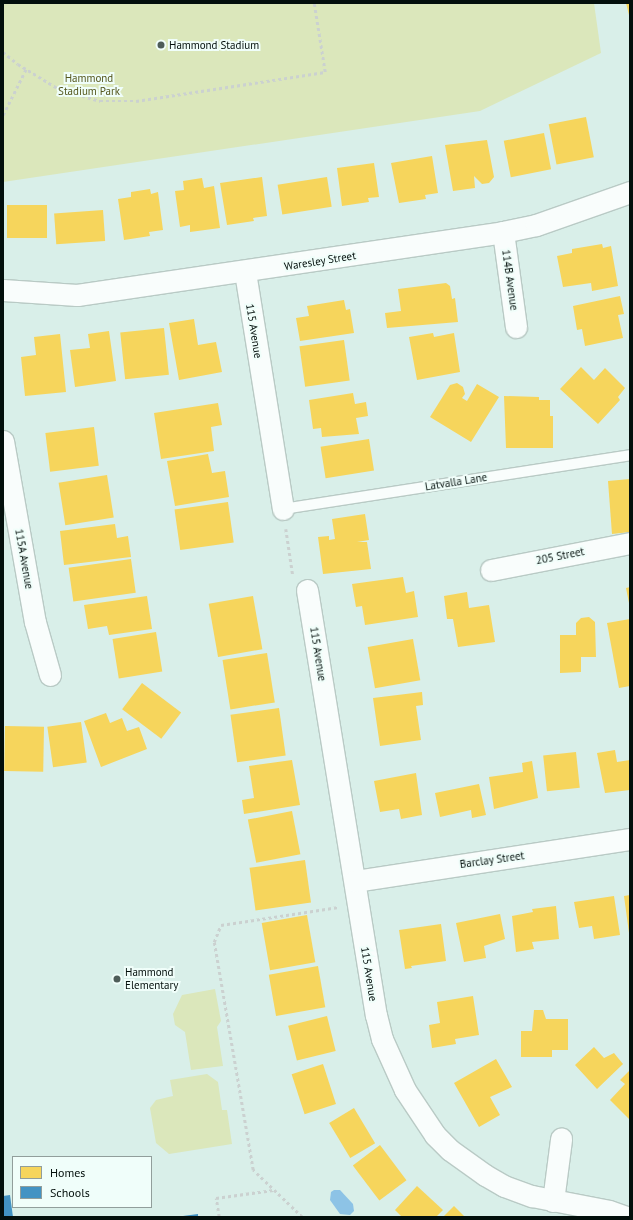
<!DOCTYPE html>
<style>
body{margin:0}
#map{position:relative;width:633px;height:1220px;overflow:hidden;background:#d9efe9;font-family:"PT Sans",sans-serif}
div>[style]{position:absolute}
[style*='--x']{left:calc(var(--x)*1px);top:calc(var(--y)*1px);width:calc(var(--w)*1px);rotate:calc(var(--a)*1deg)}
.green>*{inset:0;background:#dbe7bb}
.water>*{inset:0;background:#8dc3e6}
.homes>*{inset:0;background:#f6d55c;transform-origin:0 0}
.schools>*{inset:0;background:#4393c3}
.path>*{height:2.5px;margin-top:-1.25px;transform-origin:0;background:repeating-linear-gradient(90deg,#cbd1d0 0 3px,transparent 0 6px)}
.roads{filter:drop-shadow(1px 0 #b9cac5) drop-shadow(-1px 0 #b9cac5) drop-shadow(0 1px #b9cac5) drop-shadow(0 -1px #b9cac5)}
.lane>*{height:10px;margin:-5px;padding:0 5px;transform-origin:5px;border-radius:5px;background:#f9fdfc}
.street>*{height:21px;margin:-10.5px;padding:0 10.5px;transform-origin:10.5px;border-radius:10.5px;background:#f9fdfc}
.dots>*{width:11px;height:11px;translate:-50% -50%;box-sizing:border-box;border:2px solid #f0fefa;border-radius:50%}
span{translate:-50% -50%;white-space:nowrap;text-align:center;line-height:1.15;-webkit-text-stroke:4px #f0fefa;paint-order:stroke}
.poi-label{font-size:11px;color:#030f0c}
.left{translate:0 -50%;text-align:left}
.park-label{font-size:11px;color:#54561c}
.street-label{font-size:11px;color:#030f0c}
.frame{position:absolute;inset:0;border:4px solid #030f0c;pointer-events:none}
.legend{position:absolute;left:12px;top:1156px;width:140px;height:52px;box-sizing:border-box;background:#f0fefa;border:1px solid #919e9b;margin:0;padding:5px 7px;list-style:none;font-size:12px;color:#030f0c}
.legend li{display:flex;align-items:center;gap:8px;height:20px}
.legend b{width:20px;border:1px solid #919e9b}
</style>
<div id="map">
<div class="green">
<div style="clip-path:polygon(3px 3px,594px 3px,601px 53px,480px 111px,3px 182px)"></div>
<div style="clip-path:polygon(215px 989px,221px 1021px,217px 1027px,223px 1066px,191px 1070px,185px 1032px,175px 1025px,173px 1014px,182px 995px)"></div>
<div style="clip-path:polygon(207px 1074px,218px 1082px,222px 1110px,227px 1110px,232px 1144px,169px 1154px,156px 1143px,150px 1108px,156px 1100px,173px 1096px,170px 1080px)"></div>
</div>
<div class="water">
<div style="clip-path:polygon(334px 1190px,340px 1190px,353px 1204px,354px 1211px,350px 1215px,340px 1214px,330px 1200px,331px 1192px)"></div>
</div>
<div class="homes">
<div style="clip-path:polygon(626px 3px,630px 3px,630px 15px,629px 15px)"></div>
<div style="left:586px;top:117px;width:41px;height:38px;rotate:79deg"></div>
<div style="left:544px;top:133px;width:37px;height:41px;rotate:79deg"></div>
<div style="clip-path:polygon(487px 140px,494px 177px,489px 183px,482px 184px,474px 176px,475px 188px,453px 191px,445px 145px)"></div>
<div style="clip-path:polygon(432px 156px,438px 193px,425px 195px,426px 199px,399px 203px,391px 163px)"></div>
<div style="clip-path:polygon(374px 163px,379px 197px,368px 198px,369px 202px,342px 206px,337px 168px)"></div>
<div style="clip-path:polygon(262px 177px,267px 216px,253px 218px,254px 221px,227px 225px,220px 183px)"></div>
<div style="left:327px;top:177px;width:30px;height:50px;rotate:81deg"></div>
<div style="clip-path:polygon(202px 178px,204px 188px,214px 186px,220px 228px,190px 232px,190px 225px,180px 227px,175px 191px,184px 190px,183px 181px)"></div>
<div style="clip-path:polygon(150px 189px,151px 194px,158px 192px,163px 230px,149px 232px,150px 236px,124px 240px,118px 199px,131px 197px,131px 192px)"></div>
<div style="left:7px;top:205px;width:40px;height:33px"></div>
<div style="left:103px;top:210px;width:31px;height:49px;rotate:86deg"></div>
<div style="clip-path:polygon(602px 244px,603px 248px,611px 246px,618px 286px,592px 291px,591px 283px,563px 287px,557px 256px,572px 253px,572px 249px)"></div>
<div style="clip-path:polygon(446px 283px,450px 286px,452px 299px,455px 298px,458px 322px,387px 328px,385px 313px,401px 311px,398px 289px)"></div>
<div style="clip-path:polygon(620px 296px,624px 314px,618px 315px,623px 338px,585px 346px,582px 329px,577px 330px,573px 306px)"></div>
<div style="clip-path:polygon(344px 300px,346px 310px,350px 309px,354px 333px,300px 341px,296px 318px,309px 316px,307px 306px)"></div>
<div style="clip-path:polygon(194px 319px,198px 345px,216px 342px,222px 372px,179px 380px,169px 323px)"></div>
<div style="left:164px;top:328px;width:47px;height:44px;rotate:84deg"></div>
<div style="clip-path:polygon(109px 331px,116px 381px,75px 387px,70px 350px,90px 348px,88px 334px)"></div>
<div style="clip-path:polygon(433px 333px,434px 337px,454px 333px,460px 372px,417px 380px,409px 337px)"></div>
<div style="clip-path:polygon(60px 334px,66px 392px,25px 396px,21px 357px,36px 355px,34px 337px)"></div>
<div style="left:344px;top:340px;width:41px;height:45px;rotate:82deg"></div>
<div style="clip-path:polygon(581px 367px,594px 380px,605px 368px,625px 388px,618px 397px,620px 400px,598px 424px,560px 389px)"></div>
<div style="clip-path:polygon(457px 383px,463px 387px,465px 394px,462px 398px,467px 401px,477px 384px,499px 397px,471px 442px,430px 417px,450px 385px)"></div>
<div style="clip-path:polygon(353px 393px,355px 404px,366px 402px,368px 416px,356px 418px,359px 434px,322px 437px,321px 428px,313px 429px,309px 400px)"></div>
<div style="clip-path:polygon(504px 396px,539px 397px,539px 400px,550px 400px,550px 416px,553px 416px,553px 448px,506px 448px)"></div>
<div style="clip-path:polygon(218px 403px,222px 425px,211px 427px,214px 451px,161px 459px,154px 413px)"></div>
<div style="left:94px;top:427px;width:39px;height:49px;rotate:83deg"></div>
<div style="left:369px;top:439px;width:32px;height:49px;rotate:81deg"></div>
<div style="clip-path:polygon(208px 454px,212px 473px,225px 471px,229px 497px,175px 506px,167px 461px)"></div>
<div style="left:107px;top:475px;width:43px;height:49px;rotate:81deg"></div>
<div style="clip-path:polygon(630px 479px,630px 532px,612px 534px,608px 481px)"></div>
<div style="left:228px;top:502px;width:41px;height:54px;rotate:82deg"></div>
<div style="clip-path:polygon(365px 514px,369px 540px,357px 542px,367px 542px,371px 569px,323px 574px,318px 537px,329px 536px,329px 540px,335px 539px,332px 519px)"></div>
<div style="clip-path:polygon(115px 524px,117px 538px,128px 536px,131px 557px,64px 565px,60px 531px)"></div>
<div style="left:131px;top:559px;width:34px;height:63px;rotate:82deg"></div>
<div style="clip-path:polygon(403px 577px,406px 593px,414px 591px,418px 617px,365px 625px,362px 606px,356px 607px,352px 584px)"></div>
<div style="clip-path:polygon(630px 587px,630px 603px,629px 603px,626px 588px)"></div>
<div style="clip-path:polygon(467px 592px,469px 608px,489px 605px,495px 642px,458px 647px,453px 619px,447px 619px,444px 596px)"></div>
<div style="clip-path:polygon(147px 596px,152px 629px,109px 635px,107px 626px,88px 629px,84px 605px)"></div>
<div style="left:253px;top:596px;width:54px;height:45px;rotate:80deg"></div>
<div style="clip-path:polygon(589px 617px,595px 622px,596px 657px,581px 657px,581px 672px,560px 673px,560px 635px,576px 635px,576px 623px,581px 618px)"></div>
<div style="clip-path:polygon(630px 619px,630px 686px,619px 688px,607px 623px)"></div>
<div style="left:156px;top:632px;width:40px;height:44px;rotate:81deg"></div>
<div style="left:413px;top:639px;width:42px;height:46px;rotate:80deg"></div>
<div style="left:267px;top:653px;width:50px;height:45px;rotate:81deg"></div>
<div style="left:142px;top:683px;width:49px;height:33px;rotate:37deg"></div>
<div style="clip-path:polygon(422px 692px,423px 705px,416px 706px,421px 740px,380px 746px,373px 698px)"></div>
<div style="left:279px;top:708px;width:48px;height:49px;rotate:82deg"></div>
<div style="clip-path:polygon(106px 713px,110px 723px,122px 718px,127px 731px,139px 727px,147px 749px,101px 767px,84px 721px)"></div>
<div style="left:81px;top:722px;width:41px;height:34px;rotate:82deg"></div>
<div style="left:5px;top:726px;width:39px;height:45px;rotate:1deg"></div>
<div style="clip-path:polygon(615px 750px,617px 762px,630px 760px,630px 790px,605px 793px,597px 753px)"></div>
<div style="left:576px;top:752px;width:36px;height:33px;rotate:84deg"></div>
<div style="clip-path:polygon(292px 760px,300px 805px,244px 814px,242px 800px,254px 798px,249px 766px)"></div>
<div style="clip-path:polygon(532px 761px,538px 798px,494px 809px,489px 777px,523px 772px,522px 763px)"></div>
<div style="clip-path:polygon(416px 773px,422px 815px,401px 819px,399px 809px,380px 812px,374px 781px)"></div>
<div style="clip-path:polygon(479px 784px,486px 815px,472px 818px,471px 810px,440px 817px,435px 793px)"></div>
<div style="left:292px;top:811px;width:44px;height:45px;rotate:79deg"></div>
<div style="left:305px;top:860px;width:43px;height:56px;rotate:82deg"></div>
<div style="clip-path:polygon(630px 895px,630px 932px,629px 933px,624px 896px)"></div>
<div style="clip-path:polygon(614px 896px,620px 935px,594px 939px,592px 926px,579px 928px,574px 902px)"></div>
<div style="clip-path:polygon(556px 906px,559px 939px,532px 942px,534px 949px,516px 952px,512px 916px,533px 912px,532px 909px)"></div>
<div style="clip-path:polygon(500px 914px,505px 939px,484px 946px,486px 958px,464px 962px,456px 923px)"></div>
<div style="left:307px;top:915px;width:48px;height:46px;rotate:80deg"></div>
<div style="clip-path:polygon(441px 924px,446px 961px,411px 966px,412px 968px,405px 969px,399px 930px)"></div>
<div style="left:318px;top:966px;width:42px;height:50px;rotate:80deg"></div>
<div style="clip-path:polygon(473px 996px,479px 1035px,455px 1039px,456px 1044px,432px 1048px,429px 1025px,440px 1023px,437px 1002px)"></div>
<div style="clip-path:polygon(534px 1010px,543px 1010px,546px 1019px,568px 1019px,568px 1050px,552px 1050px,552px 1057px,521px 1057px,521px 1031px,532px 1031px)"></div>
<div style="left:327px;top:1016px;width:36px;height:40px;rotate:76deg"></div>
<div style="clip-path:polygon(594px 1047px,604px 1058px,614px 1053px,623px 1064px,597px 1089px,575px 1065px)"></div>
<div style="clip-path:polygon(496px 1059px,512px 1087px,490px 1097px,500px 1115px,479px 1127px,454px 1083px)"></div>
<div style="left:323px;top:1064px;width:42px;height:33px;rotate:72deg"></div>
<div style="clip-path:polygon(630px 1070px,630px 1120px,610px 1100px,625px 1084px,620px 1080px)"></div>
<div style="left:354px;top:1108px;width:41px;height:29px;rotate:59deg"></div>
<div style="left:380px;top:1145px;width:44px;height:34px;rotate:53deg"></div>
<div style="clip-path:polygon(417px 1186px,443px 1210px,436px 1217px,402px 1217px,395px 1210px)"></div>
<div style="clip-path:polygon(454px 1206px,465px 1217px,443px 1217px)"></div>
</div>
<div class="schools">
<div style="clip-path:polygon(10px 1195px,13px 1217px,3px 1217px,3px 1196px)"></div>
<div style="clip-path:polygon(198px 1214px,198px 1217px,183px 1217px,183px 1216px)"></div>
</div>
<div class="path">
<div style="--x:3;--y:52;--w:19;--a:39"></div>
<div style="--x:18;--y:64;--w:48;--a:31.4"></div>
<div style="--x:59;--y:89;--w:43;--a:16.3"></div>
<div style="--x:100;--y:101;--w:36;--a:0"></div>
<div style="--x:136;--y:101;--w:191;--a:-8.7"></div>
<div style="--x:325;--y:72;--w:70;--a:-99.1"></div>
<div style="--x:3;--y:115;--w:51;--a:-63.4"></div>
<div style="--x:286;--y:529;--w:48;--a:81.5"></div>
<div style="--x:219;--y:1217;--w:19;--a:-99"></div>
<div style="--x:216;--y:1198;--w:58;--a:-8"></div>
<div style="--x:302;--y:1217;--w:68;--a:-136.2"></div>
<div style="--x:253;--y:1170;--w:231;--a:-99.7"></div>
<div style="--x:214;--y:942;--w:18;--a:-68"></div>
<div style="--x:221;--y:925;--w:119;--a:-8.7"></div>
</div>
<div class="roads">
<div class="lane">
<div style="--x:283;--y:509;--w:351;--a:-8.8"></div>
</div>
<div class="street">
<div style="--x:503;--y:232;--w:96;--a:82.2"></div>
<div style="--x:245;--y:272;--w:240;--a:80.9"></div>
<div style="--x:3;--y:290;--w:74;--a:3.9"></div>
<div style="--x:77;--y:295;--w:431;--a:-8.4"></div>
<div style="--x:503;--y:232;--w:34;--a:-12"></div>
<div style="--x:536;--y:225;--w:100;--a:-19.3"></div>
<div style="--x:3;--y:441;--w:184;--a:80"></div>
<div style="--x:35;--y:622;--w:55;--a:74.2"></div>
<div style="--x:491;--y:570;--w:142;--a:-11"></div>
<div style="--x:307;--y:590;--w:431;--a:80.8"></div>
<div style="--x:376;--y:1015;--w:25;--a:76"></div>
<div style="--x:382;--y:1039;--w:56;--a:65.7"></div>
<div style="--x:405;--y:1090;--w:54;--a:56.3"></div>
<div style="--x:435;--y:1135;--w:21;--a:45"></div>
<div style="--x:450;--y:1150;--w:43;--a:35.5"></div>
<div style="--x:485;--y:1175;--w:22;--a:30"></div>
<div style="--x:504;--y:1186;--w:30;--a:20"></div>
<div style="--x:532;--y:1196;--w:78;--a:11"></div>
<div style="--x:609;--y:1211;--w:18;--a:19"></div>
<div style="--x:355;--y:881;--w:278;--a:-8.7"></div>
<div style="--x:553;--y:1201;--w:63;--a:-82.6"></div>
</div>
</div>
<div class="dots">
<div style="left:161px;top:45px;background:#4e5d59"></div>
<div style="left:117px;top:979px;background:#4e5d59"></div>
</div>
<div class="poi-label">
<span class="left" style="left:169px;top:45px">Hammond Stadium</span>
<span class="left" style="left:125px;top:979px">Hammond<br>Elementary</span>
</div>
<div class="park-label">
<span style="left:89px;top:85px">Hammond<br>Stadium Park</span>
</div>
<div class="street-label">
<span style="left:320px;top:261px;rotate:-9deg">Waresley Street</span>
<span style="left:510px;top:280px;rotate:82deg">114B Avenue</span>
<span style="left:254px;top:331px;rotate:81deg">115 Avenue</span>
<span style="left:456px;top:482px;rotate:-9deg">Latvalla Lane</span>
<span style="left:560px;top:556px;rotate:-11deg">205 Street</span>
<span style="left:24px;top:559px;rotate:80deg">115A Avenue</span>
<span style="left:318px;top:654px;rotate:81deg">115 Avenue</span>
<span style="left:492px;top:860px;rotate:-8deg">Barclay Street</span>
<span style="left:369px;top:974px;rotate:81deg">115 Avenue</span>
</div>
<div class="frame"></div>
<ul class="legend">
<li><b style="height:11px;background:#f6d55c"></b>Homes</li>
<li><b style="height:11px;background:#4393c3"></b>Schools</li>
</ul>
</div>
